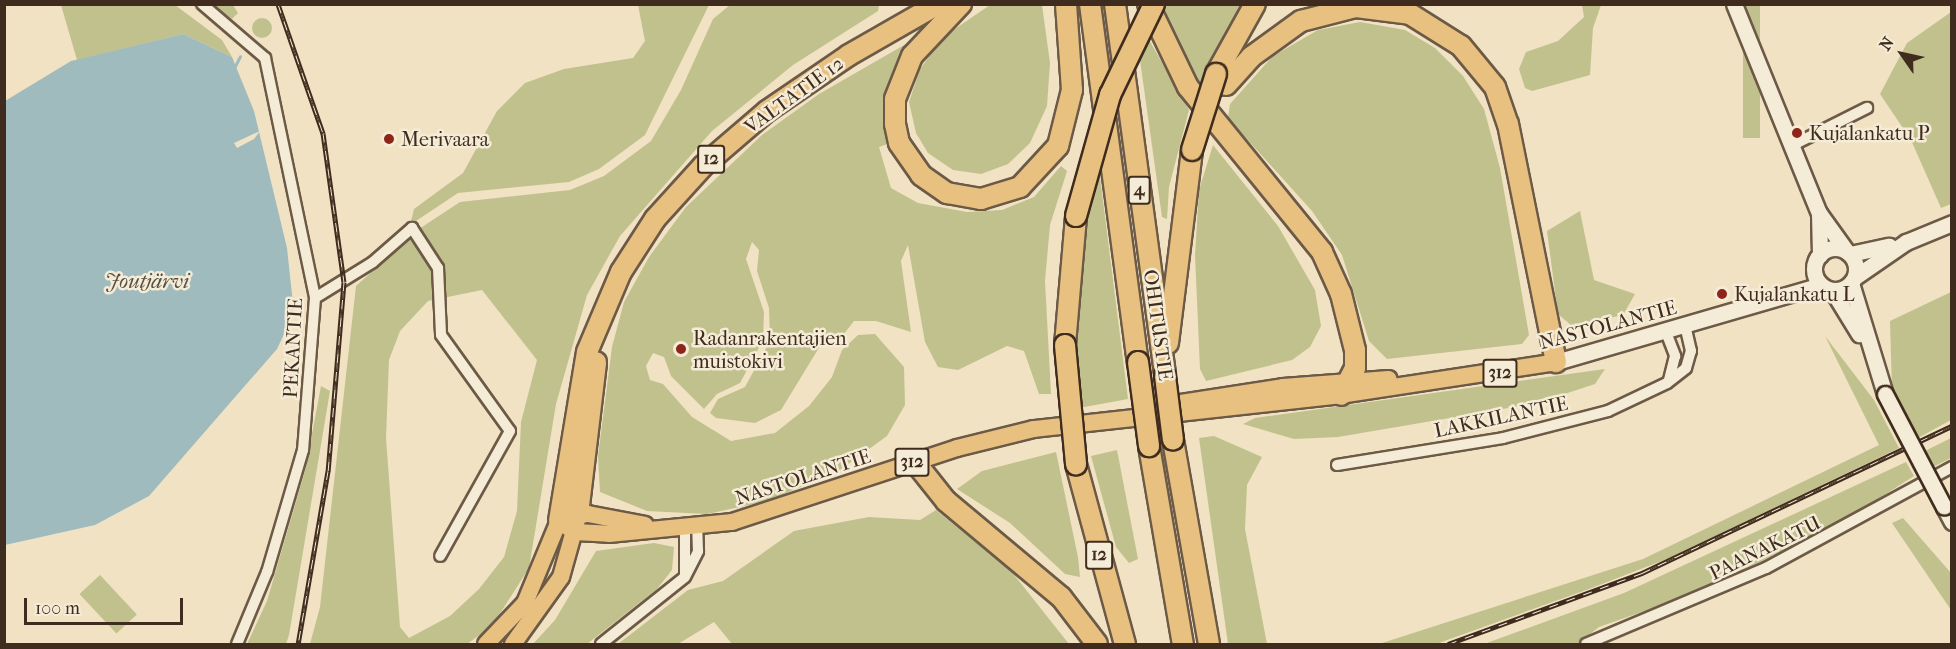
<!DOCTYPE html>
<meta charset="utf-8">
<style>
body{margin:0}
#map{position:relative;width:1956px;height:649px;overflow:hidden;background:#f0e2c2;font-family:"IM FELL French Canon",serif}
div>[style]{position:absolute}
[style*='--x']{left:calc(var(--x)*1px);top:calc(var(--y)*1px);width:calc(var(--w)*1px);rotate:calc(var(--a)*1deg)}
.green>*{inset:0;background:#c1c18e;transform-origin:0 0}
.round{border-radius:50%}
.water>*{inset:0;background:#a0bbbe}
.pier>*{inset:0;background:#f0e2c2}
.stream>*{height:3px;margin:-1.5px;padding:0 1.5px;transform-origin:1.5px;border-radius:1.5px;background:#a0bbbe}
.roads{filter:drop-shadow(2px 0 #6c5a47) drop-shadow(-2px 0 #6c5a47) drop-shadow(0 2px #6c5a47) drop-shadow(0 -2px #6c5a47)}
.street>*{height:10px;margin:-5px;padding:0 5px;transform-origin:5px;border-radius:5px;background:#f5ecd7}
.secondary>*{height:15px;margin:-7.5px;padding:0 7.5px;transform-origin:7.5px;border-radius:7.5px;background:#f5ecd7}
.secondary>.ring{margin:-7.5px;padding:0;box-sizing:content-box;background:none;border:15px solid #f5ecd7;border-radius:50%}
.primary>*{height:16px;margin:-8px;padding:0 8px;transform-origin:8px;border-radius:8px;background:#e8c181}
.highway>*{height:20px;margin:-10px;padding:0 10px;transform-origin:10px;border-radius:10px;background:#e8c181}
.rail>*{height:5px;margin-top:-2.5px;transform-origin:0;background:repeating-linear-gradient(90deg,#f5ecd7 0 9px,#402c1e 0 18px);box-sizing:border-box;border-block:2px solid #402c1e}
.bridges{filter:drop-shadow(2px 0 #402c1e) drop-shadow(-2px 0 #402c1e) drop-shadow(0 2px #402c1e) drop-shadow(0 -2px #402c1e)}
.secondary-bridge>*{height:15px;margin:-7.5px;padding:0 7.5px;transform-origin:7.5px;border-radius:7.5px;background:#f5ecd7}
.highway-bridge>*{height:20px;margin:-10px;padding:0 10px;transform-origin:10px;border-radius:10px;background:#e8c181}
.dots>*{width:16px;height:16px;translate:-50% -50%;box-sizing:border-box;border:3px solid #f5ecd7;border-radius:50%}
span{translate:-50% -50%;white-space:nowrap;text-align:center;line-height:1.15;-webkit-text-stroke:5px #f5ecd7;paint-order:stroke}
.shield-label span{padding:2px 4px;background:#f5ecd7;border:2px solid;border-radius:4px;-webkit-text-stroke-width:0}
.shield-label{font-size:18px;color:#402c1e;font-weight:700}
.street-label{font-size:20px;color:#402c1e}
.poi-label{font-size:20px;color:#402c1e}
.left{translate:0 -50%;text-align:left}
.water-label{font-size:21px;color:#585046;font-style:italic}
.frame{position:absolute;inset:0;border:6px solid #402c1e;pointer-events:none}
.north{position:absolute;left:1872px;top:24px;width:60px;height:60px;-webkit-text-stroke:4px #f5ecd7;paint-order:stroke;rotate:304deg;font-size:16px;font-weight:700;line-height:24px;text-align:center;color:#402c1e}
.north::after{content:'';display:block;margin:auto;width:21px;height:27px;background:#402c1e;clip-path:polygon(50% 0,100% 100%,50% 72%,0 100%)}
.scale{position:absolute;left:24px;top:598px;width:159px;height:27px;box-sizing:border-box;border:3px solid #402c1e;border-top:0;padding-left:8px;font-size:18px;line-height:21px;white-space:nowrap;color:#402c1e;-webkit-text-stroke:4px #f5ecd7;paint-order:stroke}
</style>
<div id="map">
<div class="green">
<div style="clip-path:polygon(1163px 4px,1249px 5px,1202px 89px,1183px 62px)"></div>
<div style="clip-path:polygon(61px 5px,175px 5px,222px 40px,232px 57px,183px 34px,77px 60px)"></div>
<div style="clip-path:polygon(211px 5px,233px 5px,238px 13px,232px 19px)"></div>
<div style="clip-path:polygon(638px 5px,709px 5px,645px 135px,599px 169px,569px 182px,458px 193px,410px 225px,414px 209px,463px 173px,497px 111px,525px 83px,564px 69px,633px 58px,645px 41px)"></div>
<div style="clip-path:polygon(evenodd,730px 5px,879px 5px,878px 11px,793px 65px,712px 131px,620px 236px,587px 295px,556px 404px,529px 568px,492px 626px,467px 644px,310px 644px,320px 607px,356px 286px,419px 229px,460px 202px,570px 190px,604px 176px,651px 141px,681px 90px,713px 19px,730px 5px,482px 290px,537px 360px,521px 422px,517px 511px,504px 557px,479px 589px,450px 616px,409px 638px,400px 627px,386px 438px,389px 360px,400px 331px,428px 301px,482px 290px)"></div>
<div style="clip-path:polygon(990px 5px,1042px 5px,1050px 63px,1047px 106px,1030px 143px,1008px 164px,981px 174px,953px 170px,928px 153px,916px 133px,909px 102px,920px 69px,943px 37px)"></div>
<div style="clip-path:polygon(1582px 5px,1601px 5px,1593px 28px,1590px 75px,1532px 91px,1525px 88px,1519px 69px,1526px 52px,1558px 41px,1584px 17px)"></div>
<div style="left:1743px;top:5px;width:17px;height:133px"></div>
<div style="clip-path:polygon(1951px 12px,1951px 204px,1941px 208px,1911px 140px,1880px 94px,1907px 43px)"></div>
<div class="round" style="left:252px;top:18px;width:20px;height:20px"></div>
<div style="clip-path:polygon(1360px 22px,1405px 30px,1435px 48px,1463px 76px,1484px 109px,1500px 168px,1529px 335px,1522px 344px,1387px 359px,1369px 341px,1342px 255px,1312px 211px,1228px 118px,1230px 104px,1273px 56px,1318px 30px)"></div>
<div style="clip-path:polygon(918px 37px,887px 102px,890px 143px,879px 147px,891px 188px,918px 203px,967px 212px,1002px 210px,1034px 197px,1061px 166px,1067px 171px,1050px 225px,1045px 281px,1051px 394px,1039px 394px,1024px 351px,1007px 346px,958px 370px,938px 367px,925px 342px,908px 245px,901px 261px,911px 332px,876px 321px,854px 321px,836px 344px,820px 346px,781px 410px,755px 423px,716px 418px,710px 413px,718px 399px,745px 387px,770px 341px,769px 308px,757px 271px,759px 250px,752px 242px,746px 259px,764px 312px,763px 340px,740px 383px,717px 394px,704px 409px,671px 376px,664px 357px,653px 353px,646px 366px,650px 380px,663px 384px,692px 417px,731px 441px,775px 433px,809px 406px,832px 377px,842px 350px,858px 335px,875px 334px,904px 367px,905px 405px,887px 436px,840px 470px,768px 501px,707px 514px,647px 511px,600px 492px,598px 456px,612px 347px,624px 302px,649px 257px,686px 207px,762px 135px,819px 94px)"></div>
<div style="clip-path:polygon(1148px 38px,1189px 110px,1169px 187px,1167px 219px,1162px 217px,1139px 53px)"></div>
<div style="clip-path:polygon(1213px 145px,1278px 226px,1315px 290px,1321px 326px,1310px 347px,1292px 360px,1206px 381px,1200px 369px,1195px 255px,1199px 190px)"></div>
<div style="clip-path:polygon(1100px 177px,1128px 399px,1079px 408px,1075px 302px,1092px 188px)"></div>
<div style="clip-path:polygon(1580px 211px,1594px 280px,1635px 294px,1623px 315px,1572px 326px,1558px 314px,1547px 231px)"></div>
<div style="clip-path:polygon(1951px 292px,1951px 420px,1916px 439px,1892px 390px,1890px 321px)"></div>
<div style="clip-path:polygon(1825px 336px,1874px 400px,1899px 448px,1672px 557px,1589px 589px,1436px 644px,1379px 644px,1643px 559px,1879px 445px)"></div>
<div style="clip-path:polygon(1605px 369px,1595px 384px,1537px 403px,1338px 437px,1294px 439px,1243px 424px,1255px 418px)"></div>
<div style="clip-path:polygon(321px 386px,330px 391px,289px 635px,286px 644px,247px 644px,267px 601px,305px 471px)"></div>
<div style="clip-path:polygon(1214px 436px,1262px 457px,1247px 485px,1245px 529px,1267px 644px,1228px 644px,1199px 438px)"></div>
<div style="clip-path:polygon(1951px 438px,1951px 458px,1931px 468px,1923px 452px)"></div>
<div style="clip-path:polygon(1117px 450px,1138px 559px,1129px 563px,1116px 547px,1091px 456px)"></div>
<div style="clip-path:polygon(1056px 452px,1078px 557px,1080px 577px,1065px 574px,1010px 523px,957px 489px,982px 471px)"></div>
<div style="clip-path:polygon(1906px 462px,1914px 476px,1845px 520px,1701px 591px,1599px 627px,1577px 644px,1484px 644px,1624px 593px)"></div>
<div style="clip-path:polygon(936px 510px,1011px 571px,1069px 644px,732px 644px,714px 622px,678px 644px,618px 644px,688px 590px,723px 581px,794px 531px,869px 517px,920px 520px)"></div>
<div style="clip-path:polygon(1903px 518px,1951px 573px,1951px 610px,1892px 523px)"></div>
<div style="clip-path:polygon(654px 543px,674px 547px,672px 570px,657px 589px,587px 644px,533px 644px,555px 620px,596px 551px)"></div>
<div style="left:100px;top:575px;width:54px;height:28px;rotate:47deg"></div>
</div>
<div class="water">
<div style="clip-path:polygon(183px 34px,232px 57px,254px 111px,287px 248px,294px 313px,277px 349px,149px 496px,95px 525px,5px 545px,5px 101px,71px 61px)"></div>
</div>
<div class="pier">
<div style="clip-path:polygon(260px 131px,254px 139px,237px 148px,234px 143px)"></div>
</div>
<div class="stream">
<div style="--x:235;--y:66;--w:11;--a:-63"></div>
</div>
<div class="roads">
<div class="street">
<div style="--x:202;--y:4;--w:83;--a:40.6"></div>
<div style="--x:265;--y:58;--w:245;--a:78.2"></div>
<div style="--x:315;--y:298;--w:152;--a:94.5"></div>
<div style="--x:303;--y:450;--w:127;--a:106.4"></div>
<div style="--x:267;--y:572;--w:78;--a:112.6"></div>
<div style="--x:1793;--y:145;--w:83;--a:-26.6"></div>
<div style="--x:315;--y:298;--w:68;--a:-31.8"></div>
<div style="--x:373;--y:262;--w:52;--a:-41.1"></div>
<div style="--x:412;--y:228;--w:48;--a:57"></div>
<div style="--x:438;--y:268;--w:67;--a:87.4"></div>
<div style="--x:441;--y:335;--w:118;--a:54.3"></div>
<div style="--x:510;--y:431;--w:143;--a:119.2"></div>
<div style="--x:1666;--y:332;--w:26;--a:69"></div>
<div style="--x:1675;--y:356;--w:25;--a:104"></div>
<div style="--x:1337;--y:465;--w:168;--a:-9.2"></div>
<div style="--x:1503;--y:438;--w:108;--a:-14.4"></div>
<div style="--x:1608;--y:411;--w:65;--a:-25.4"></div>
<div style="--x:1667;--y:383;--w:24;--a:-38"></div>
<div style="--x:1686;--y:368;--w:18;--a:-74"></div>
<div style="--x:1691;--y:351;--w:26;--a:-103"></div>
<div style="--x:685;--y:574;--w:46;--a:-90"></div>
<div style="--x:601;--y:644;--w:107;--a:-38.6"></div>
<div style="--x:685;--y:577;--w:29;--a:-63"></div>
<div style="--x:698;--y:551;--w:24;--a:-92"></div>
<div style="--x:1586;--y:644;--w:195;--a:-22.9"></div>
<div style="--x:1766;--y:568;--w:212;--a:-28.5"></div>
</div>
<div class="secondary">
<div style="--x:1734;--y:4;--w:226;--a:67.9"></div>
<div style="--x:1819;--y:213;--w:48;--a:54.3"></div>
<div style="--x:1819;--y:213;--w:42;--a:88.6"></div>
<div class="ring" style="left:1814px;top:248px;width:27px;height:27px"></div>
<div style="--x:1850;--y:254;--w:40;--a:-12"></div>
<div style="--x:1855;--y:277;--w:62;--a:-34.5"></div>
<div style="--x:1906;--y:242;--w:50;--a:-22.4"></div>
<div style="--x:1851;--y:283;--w:116;--a:73"></div>
<div style="--x:1832;--y:290;--w:52;--a:58.5"></div>
<div style="--x:1556;--y:362;--w:276;--a:-16.2"></div>
<div style="--x:1944;--y:507;--w:17;--a:62"></div>
</div>
<div class="primary">
<div style="--x:1168;--y:405;--w:116;--a:-8.9"></div>
<div style="--x:1283;--y:387;--w:106;--a:-4.3"></div>
<div style="--x:568;--y:517;--w:20;--a:-9"></div>
<div style="--x:588;--y:514;--w:58;--a:10.9"></div>
<div style="--x:559;--y:521;--w:19;--a:35"></div>
<div style="--x:575;--y:532;--w:34;--a:3"></div>
<div style="--x:609;--y:534;--w:124;--a:-5.6"></div>
<div style="--x:732;--y:522;--w:237;--a:-18.2"></div>
<div style="--x:957;--y:448;--w:79;--a:-13.9"></div>
<div style="--x:1034;--y:429;--w:309;--a:-6.3"></div>
<div style="--x:1341;--y:395;--w:218;--a:-8.7"></div>
<div style="--x:486;--y:644;--w:57;--a:-46.4"></div>
<div style="--x:525;--y:603;--w:89;--a:-67.5"></div>
<div style="--x:513;--y:644;--w:82;--a:-54.4"></div>
<div style="--x:561;--y:577;--w:59;--a:-74.3"></div>
</div>
<div class="highway">
<div style="--x:961;--y:4;--w:71;--a:133.3"></div>
<div style="--x:912;--y:56;--w:46;--a:111.6"></div>
<div style="--x:895;--y:99;--w:25;--a:90"></div>
<div style="--x:895;--y:124;--w:19;--a:78"></div>
<div style="--x:899;--y:143;--w:39;--a:55"></div>
<div style="--x:921;--y:175;--w:32;--a:35"></div>
<div style="--x:947;--y:193;--w:35;--a:10"></div>
<div style="--x:981;--y:199;--w:41;--a:-17.1"></div>
<div style="--x:1020;--y:187;--w:56;--a:-47.2"></div>
<div style="--x:1058;--y:146;--w:58;--a:-76"></div>
<div style="--x:1072;--y:90;--w:86;--a:-94"></div>
<div style="--x:1090;--y:4;--w:361;--a:82.4"></div>
<div style="--x:1115;--y:4;--w:375;--a:82.3"></div>
<div style="--x:1148;--y:4;--w:92;--a:64.3"></div>
<div style="--x:1188;--y:87;--w:213;--a:50.9"></div>
<div style="--x:1322;--y:252;--w:46;--a:65.7"></div>
<div style="--x:1341;--y:294;--w:58;--a:76"></div>
<div style="--x:1355;--y:350;--w:18;--a:90"></div>
<div style="--x:1355;--y:368;--w:30;--a:117"></div>
<div style="--x:1216;--y:74;--w:80;--a:-60.9"></div>
<div style="--x:1226;--y:85;--w:38;--a:-48"></div>
<div style="--x:1251;--y:57;--w:62;--a:-35.8"></div>
<div style="--x:1301;--y:21;--w:57;--a:-14.3"></div>
<div style="--x:1356;--y:7;--w:54;--a:7.4"></div>
<div style="--x:1410;--y:14;--w:60;--a:32.1"></div>
<div style="--x:1461;--y:46;--w:53;--a:50.3"></div>
<div style="--x:1495;--y:87;--w:39;--a:71"></div>
<div style="--x:1508;--y:124;--w:243;--a:78.6"></div>
<div style="--x:1168;--y:343;--w:194;--a:-82.9"></div>
<div style="--x:1065;--y:345;--w:129;--a:-85.1"></div>
<div style="--x:1173;--y:440;--w:207;--a:80"></div>
<div style="--x:1149;--y:446;--w:201;--a:80.3"></div>
<div style="--x:915;--y:462;--w:50;--a:51.5"></div>
<div style="--x:946;--y:501;--w:150;--a:39.9"></div>
<div style="--x:1061;--y:597;--w:59;--a:52.5"></div>
<div style="--x:1076;--y:464;--w:187;--a:74.8"></div>
<div style="--x:578;--y:514;--w:153;--a:-83.2"></div>
<div style="--x:559;--y:521;--w:171;--a:-80.6"></div>
<div style="--x:587;--y:352;--w:87;--a:-67"></div>
<div style="--x:621;--y:272;--w:63;--a:-57.3"></div>
<div style="--x:655;--y:219;--w:72;--a:-47.8"></div>
<div style="--x:703;--y:166;--w:84;--a:-40.7"></div>
<div style="--x:767;--y:111;--w:99;--a:-34.3"></div>
<div style="--x:849;--y:55;--w:103;--a:-29.8"></div>
</div>
</div>
<div class="rail">
<div style="--x:278;--y:4;--w:137;--a:70.8"></div>
<div style="--x:323;--y:133;--w:150;--a:82"></div>
<div style="--x:344;--y:282;--w:190;--a:94.8"></div>
<div style="--x:328;--y:471;--w:176;--a:99.8"></div>
<div style="--x:1448;--y:644;--w:207;--a:-20.1"></div>
<div style="--x:1642;--y:573;--w:343;--a:-25.4"></div>
</div>
<div class="bridges">
<div class="secondary-bridge">
<div style="--x:1885;--y:394;--w:127;--a:62.4"></div>
</div>
<div class="highway-bridge">
<div style="--x:1192;--y:150;--w:80;--a:-72.5"></div>
<div style="--x:1076;--y:216;--w:126;--a:-74.3"></div>
<div style="--x:1110;--y:95;--w:101;--a:-64.2"></div>
<div style="--x:1065;--y:345;--w:120;--a:84.7"></div>
<div style="--x:1138;--y:362;--w:85;--a:82.5"></div>
<div style="--x:1165;--y:376;--w:64;--a:82.9"></div>
</div>
</div>
<div class="dots">
<div style="left:1797px;top:133px;background:#8f2418"></div>
<div style="left:389px;top:139px;background:#8f2418"></div>
<div style="left:1722px;top:294px;background:#8f2418"></div>
<div style="left:681px;top:349px;background:#8f2418"></div>
</div>
<div class="shield-label">
<span style="left:711px;top:159px">12</span>
<span style="left:1139px;top:190px">4</span>
<span style="left:1500px;top:373px">312</span>
<span style="left:912px;top:462px">312</span>
<span style="left:1099px;top:555px">12</span>
</div>
<div class="street-label">
<span style="left:794px;top:95px;rotate:-36deg">VALTATIE 12</span>
<span style="left:1158px;top:325px;rotate:82deg">OHITUSTIE</span>
<span style="left:1608px;top:325px;rotate:-15deg">NASTOLANTIE</span>
<span style="left:293px;top:348px;rotate:-87deg">PEKANTIE</span>
<span style="left:1501px;top:417px;rotate:-12deg">LAKKILANTIE</span>
<span style="left:803px;top:477px;rotate:-18deg">NASTOLANTIE</span>
<span style="left:1765px;top:548px;rotate:-26deg">PAANAKATU</span>
</div>
<div class="poi-label">
<span class="left" style="left:1809px;top:133px">Kujalankatu P</span>
<span class="left" style="left:401px;top:139px">Merivaara</span>
<span class="left" style="left:1734px;top:294px">Kujalankatu L</span>
<span class="left" style="left:693px;top:350px">Radanrakentajien<br>muistokivi</span>
</div>
<div class="water-label">
<span style="left:147px;top:281px">Joutjärvi</span>
</div>
<div class="frame"></div>
<div class="north">N</div>
<div class="scale">100 m</div>
</div>
